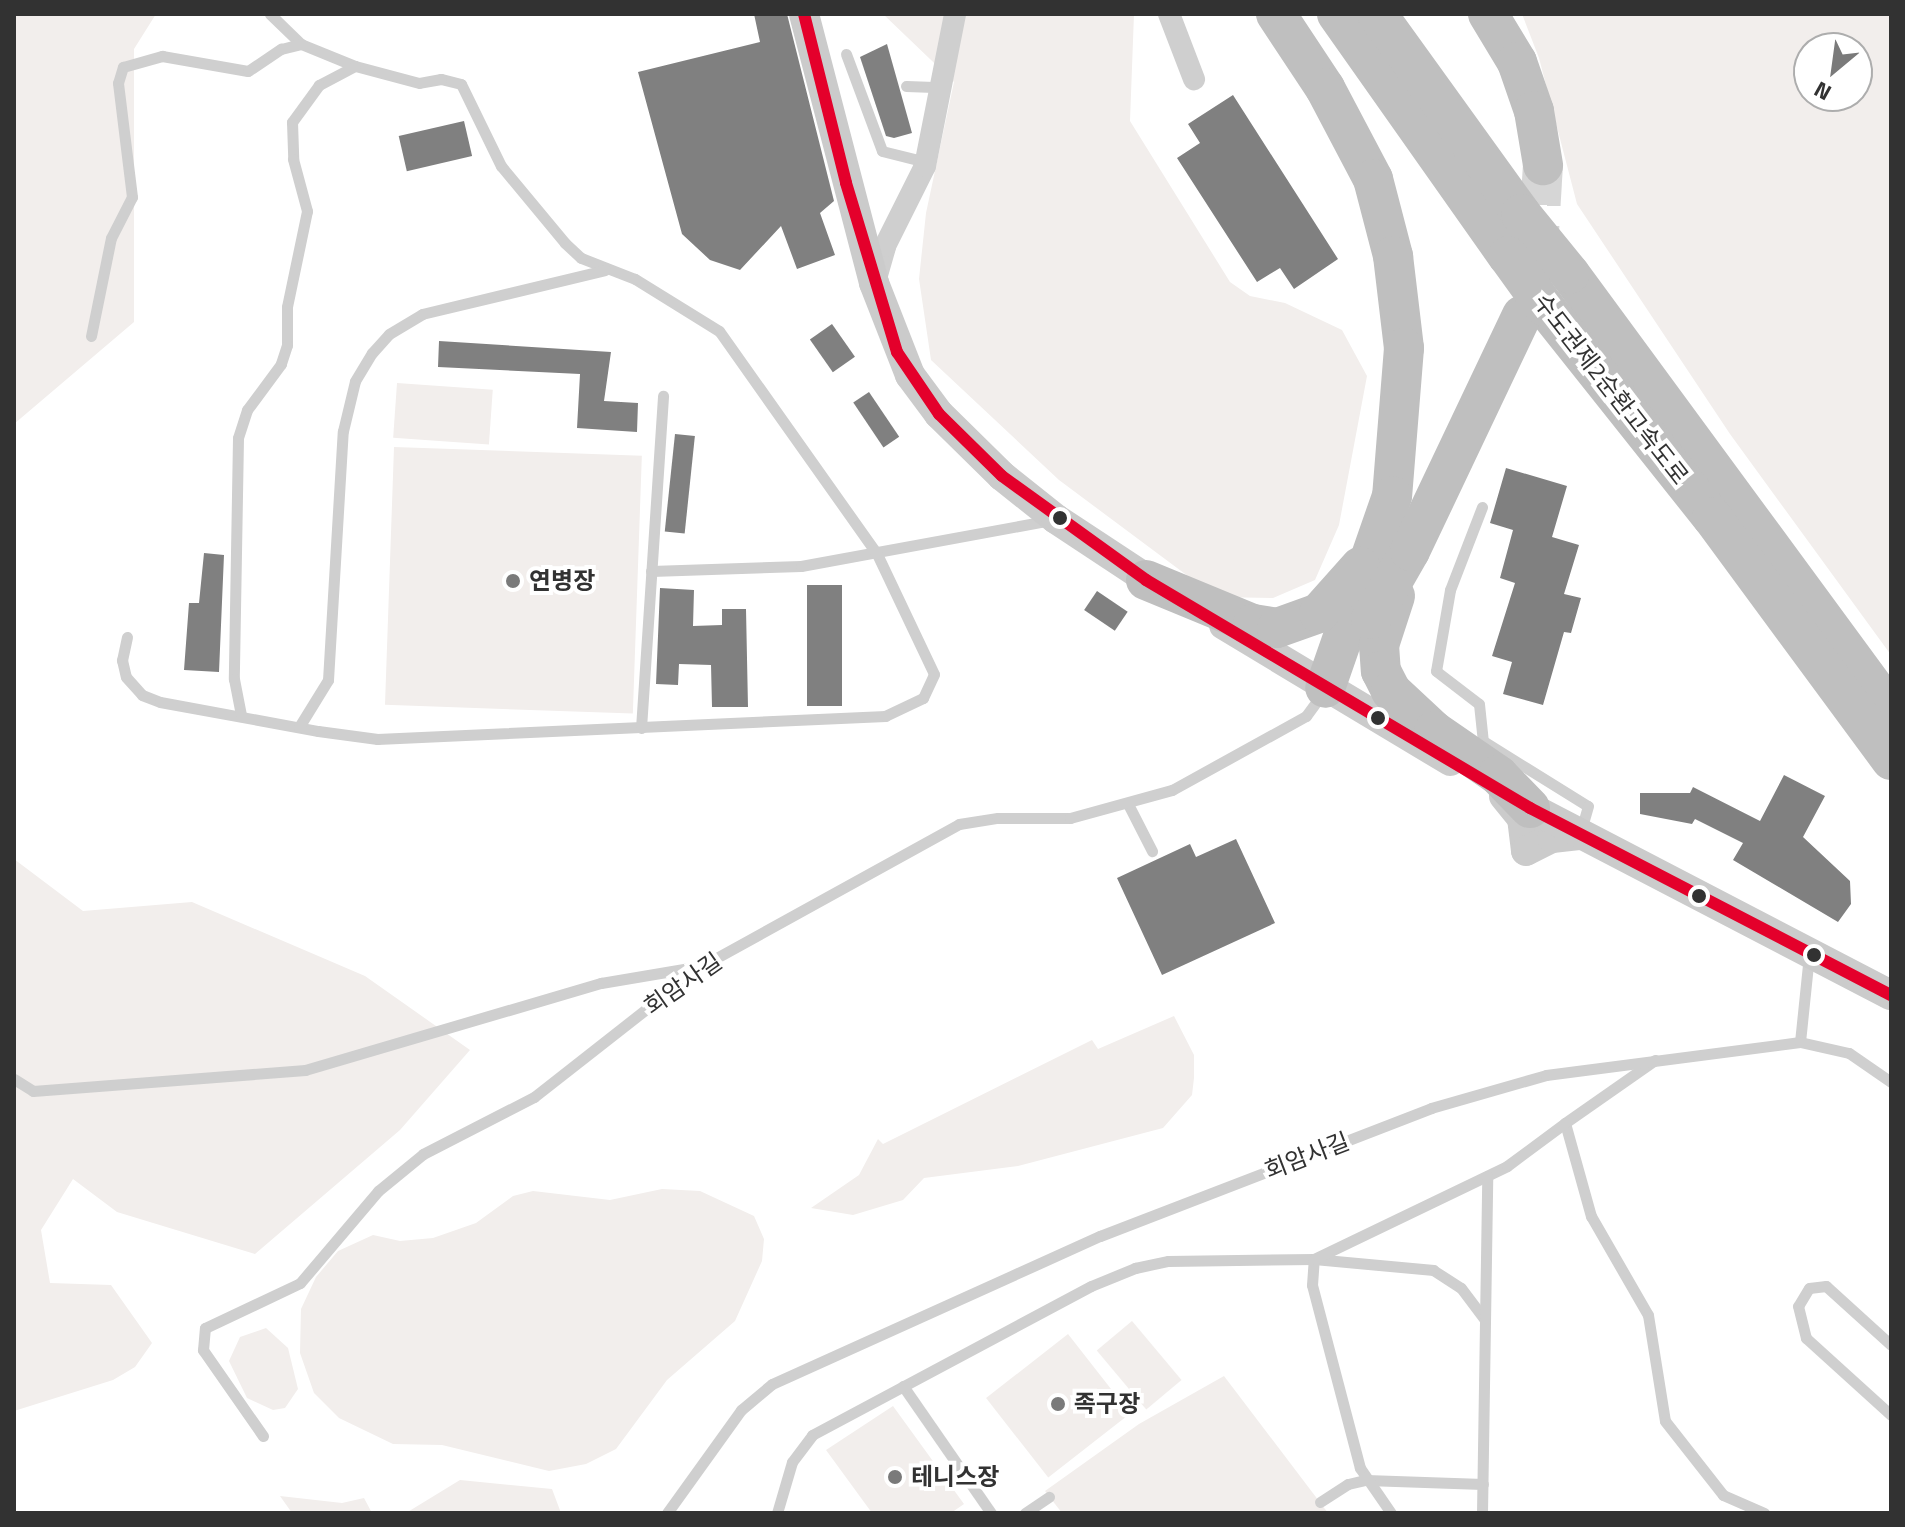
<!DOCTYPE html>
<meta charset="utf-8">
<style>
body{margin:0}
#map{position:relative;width:1905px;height:1527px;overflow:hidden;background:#fff;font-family:"Titillium Web","Noto Sans KR",sans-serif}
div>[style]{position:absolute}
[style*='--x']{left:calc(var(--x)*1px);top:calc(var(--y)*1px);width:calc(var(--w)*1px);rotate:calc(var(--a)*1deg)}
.green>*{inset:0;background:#f2eeec;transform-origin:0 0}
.building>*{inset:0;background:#808080;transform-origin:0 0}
.highway-tunnel>*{height:40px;margin-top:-20px;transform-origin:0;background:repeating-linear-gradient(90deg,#d6d6d6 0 40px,transparent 0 60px)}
.lane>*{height:11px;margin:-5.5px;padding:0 5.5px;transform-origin:5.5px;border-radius:5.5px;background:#cfcfcf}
.street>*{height:22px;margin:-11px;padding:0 11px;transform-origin:11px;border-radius:11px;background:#cfcfcf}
.secondary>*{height:30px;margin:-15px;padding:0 15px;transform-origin:15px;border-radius:15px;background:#cbcbcb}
.highway>*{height:40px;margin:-20px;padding:0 20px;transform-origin:20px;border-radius:20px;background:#bfbfbf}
.highway-bridge>*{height:40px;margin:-20px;padding:0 20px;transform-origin:20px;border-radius:20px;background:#bfbfbf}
.bus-1>*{height:12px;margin:-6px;padding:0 6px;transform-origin:6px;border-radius:6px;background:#e4002b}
.dots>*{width:22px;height:22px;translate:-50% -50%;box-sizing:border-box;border:4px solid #fff;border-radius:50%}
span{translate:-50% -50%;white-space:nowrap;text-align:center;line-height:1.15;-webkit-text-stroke:8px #fff;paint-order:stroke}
.street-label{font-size:24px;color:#323232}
.poi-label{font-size:24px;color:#323232;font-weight:700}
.left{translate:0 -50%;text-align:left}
.frame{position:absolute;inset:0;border:16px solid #323232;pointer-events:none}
.north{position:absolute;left:1793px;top:32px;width:80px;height:80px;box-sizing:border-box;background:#fff;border:2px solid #adadad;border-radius:50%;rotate:209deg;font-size:22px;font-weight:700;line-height:32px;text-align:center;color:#323232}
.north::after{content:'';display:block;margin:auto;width:28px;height:36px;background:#7a7a7a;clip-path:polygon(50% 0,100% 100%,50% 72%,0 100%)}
</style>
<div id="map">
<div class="green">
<div style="clip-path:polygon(14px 14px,156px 14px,134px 49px,134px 322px,14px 424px)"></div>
<div style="clip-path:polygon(883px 14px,1134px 14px,1130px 121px,1230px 282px,1250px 296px,1285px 303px,1342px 330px,1367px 376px,1339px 525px,1315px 580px,1273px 598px,1216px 597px,1059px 480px,931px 360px,919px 279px,926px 213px,954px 82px)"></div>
<div style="clip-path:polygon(evenodd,1522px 14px,1891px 14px,1891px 655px,1730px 434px,1577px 204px,1539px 58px,1522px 14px,1809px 48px,1857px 48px,1857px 96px,1809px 96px,1809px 48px)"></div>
<div style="left:397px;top:383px;width:96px;height:55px;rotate:4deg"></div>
<div style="left:394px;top:447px;width:248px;height:258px;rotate:2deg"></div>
<div style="clip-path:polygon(14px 859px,83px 911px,192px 902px,365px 976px,470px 1050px,400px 1130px,255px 1254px,117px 1212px,73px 1179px,41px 1230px,50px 1283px,111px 1285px,152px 1343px,135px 1367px,113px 1380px,14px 1411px)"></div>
<div style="clip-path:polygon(1174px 1016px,1194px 1055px,1194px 1078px,1192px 1095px,1163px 1128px,1018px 1166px,924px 1178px,903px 1200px,853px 1215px,811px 1208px,859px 1175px,878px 1139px,883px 1144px,1092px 1040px,1098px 1049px)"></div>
<div style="clip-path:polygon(662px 1189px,700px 1191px,754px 1216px,764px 1239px,762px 1261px,735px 1321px,667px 1380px,616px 1449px,586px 1464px,549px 1471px,442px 1445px,393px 1444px,339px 1418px,314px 1393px,300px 1353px,301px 1309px,316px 1277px,338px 1251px,373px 1235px,400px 1241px,433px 1238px,476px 1223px,513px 1196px,533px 1191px,610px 1200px)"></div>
<div style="left:1132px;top:1321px;width:77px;height:46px;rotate:50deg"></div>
<div style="clip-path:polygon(266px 1328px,288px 1348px,298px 1389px,285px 1408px,273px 1410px,247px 1398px,229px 1361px,240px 1337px)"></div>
<div style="left:1068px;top:1334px;width:101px;height:104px;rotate:52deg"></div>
<div style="clip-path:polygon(1224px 1376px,1328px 1513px,1062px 1513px,1045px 1491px,1139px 1424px)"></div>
<div style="clip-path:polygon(893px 1406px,964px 1504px,951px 1513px,872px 1513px,826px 1450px)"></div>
<div style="clip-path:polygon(460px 1480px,552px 1489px,561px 1513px,406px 1513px)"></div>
<div style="clip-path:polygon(280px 1496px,342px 1503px,364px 1498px,372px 1513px,292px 1513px)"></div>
</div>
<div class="building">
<div style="clip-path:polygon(754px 14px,787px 14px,834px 201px,820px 213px,835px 255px,797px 269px,781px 226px,740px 270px,710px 260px,682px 234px,638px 72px,760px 42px)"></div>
<div style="clip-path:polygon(887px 44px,912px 133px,894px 138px,886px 136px,860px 57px)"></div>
<div style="clip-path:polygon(1233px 95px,1338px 259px,1294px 289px,1280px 268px,1257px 282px,1177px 158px,1200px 143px,1188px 124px)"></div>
<div style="left:464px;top:121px;width:36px;height:67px;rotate:77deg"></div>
<div style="left:832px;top:324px;width:40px;height:27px;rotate:55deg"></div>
<div style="clip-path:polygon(439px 341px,611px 352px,604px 401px,638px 403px,637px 432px,577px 428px,580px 374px,438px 367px)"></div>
<div style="left:869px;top:392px;width:54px;height:19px;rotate:56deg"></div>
<div style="left:675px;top:434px;width:20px;height:98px;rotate:6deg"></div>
<div style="clip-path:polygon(1506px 468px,1567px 486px,1552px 537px,1579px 545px,1564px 594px,1581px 598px,1571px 633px,1564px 632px,1543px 705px,1503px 694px,1512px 662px,1492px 656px,1515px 583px,1500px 578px,1513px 530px,1490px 523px)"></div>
<div style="clip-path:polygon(204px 553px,224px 555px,219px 672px,184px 670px,189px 603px,199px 603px)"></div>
<div style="left:807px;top:585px;width:35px;height:121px"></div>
<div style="clip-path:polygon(660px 588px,694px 590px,693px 626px,722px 625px,722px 609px,746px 609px,748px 707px,712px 707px,711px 665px,679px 664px,678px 685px,656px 684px)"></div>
<div style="left:1097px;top:591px;width:37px;height:23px;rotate:34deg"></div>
<div style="clip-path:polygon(1784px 775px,1825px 796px,1803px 837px,1850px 881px,1851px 904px,1838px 922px,1733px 860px,1743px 843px,1695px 819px,1692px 824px,1640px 814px,1640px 793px,1690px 793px,1693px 787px,1760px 821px)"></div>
<div style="clip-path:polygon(1236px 839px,1275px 923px,1162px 975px,1117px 878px,1190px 844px,1196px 857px)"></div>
</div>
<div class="highway-tunnel">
<div style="--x:1537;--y:265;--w:100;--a:-86.6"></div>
</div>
<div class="lane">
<div style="--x:270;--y:14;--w:43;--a:44.1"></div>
<div style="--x:846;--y:54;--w:103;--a:69.6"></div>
<div style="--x:882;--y:151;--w:45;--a:14"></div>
<div style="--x:906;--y:86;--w:35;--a:2"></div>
<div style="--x:91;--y:336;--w:100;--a:-78.5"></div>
<div style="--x:111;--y:238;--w:46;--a:-62.9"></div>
<div style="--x:132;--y:197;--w:115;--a:-97"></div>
<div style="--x:118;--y:83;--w:17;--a:-73"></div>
<div style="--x:123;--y:67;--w:41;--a:-15.8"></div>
<div style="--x:162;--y:56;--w:87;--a:9.9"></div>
<div style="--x:248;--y:71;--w:40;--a:-34"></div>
<div style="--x:281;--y:49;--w:21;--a:-14"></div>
<div style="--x:301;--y:44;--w:58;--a:22.2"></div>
<div style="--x:1482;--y:507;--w:89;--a:111.1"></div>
<div style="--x:1450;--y:590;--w:82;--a:99.8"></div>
<div style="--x:1436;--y:671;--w:54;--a:37.5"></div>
<div style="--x:1479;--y:704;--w:37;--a:84"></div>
<div style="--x:1483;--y:741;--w:123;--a:31.8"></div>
<div style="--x:1588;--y:806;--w:26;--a:106"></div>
<div style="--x:651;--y:571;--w:150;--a:-1.9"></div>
<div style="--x:801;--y:566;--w:254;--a:-10.4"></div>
<div style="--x:127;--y:637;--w:24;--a:102"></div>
<div style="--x:122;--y:660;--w:17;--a:77"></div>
<div style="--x:126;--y:677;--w:24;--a:48"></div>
<div style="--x:142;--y:695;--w:19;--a:21"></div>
<div style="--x:160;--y:702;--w:161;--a:10.4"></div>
<div style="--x:318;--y:731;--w:60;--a:7.7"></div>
<div style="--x:377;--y:739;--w:509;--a:-2.59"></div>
<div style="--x:885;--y:716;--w:42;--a:-25.3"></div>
<div style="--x:923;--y:698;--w:26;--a:-65"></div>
<div style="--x:934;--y:674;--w:133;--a:-115.4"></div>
<div style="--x:877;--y:554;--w:273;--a:-125.3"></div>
<div style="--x:719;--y:331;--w:99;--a:-148.2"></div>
<div style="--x:635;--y:279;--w:58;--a:-158.7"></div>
<div style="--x:581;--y:258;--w:22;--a:-137"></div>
<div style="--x:565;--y:243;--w:100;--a:-129.7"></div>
<div style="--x:501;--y:166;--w:91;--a:-116"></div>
<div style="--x:461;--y:84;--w:21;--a:-166"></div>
<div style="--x:441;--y:79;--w:22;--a:170"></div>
<div style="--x:419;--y:83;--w:66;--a:-165.1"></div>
<div style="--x:355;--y:66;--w:41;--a:152.2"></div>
<div style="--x:319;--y:85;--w:46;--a:126.1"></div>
<div style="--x:292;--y:122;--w:37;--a:88"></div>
<div style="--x:293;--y:159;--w:54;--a:74.9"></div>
<div style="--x:307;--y:211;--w:98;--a:101.8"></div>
<div style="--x:287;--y:307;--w:38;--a:90"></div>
<div style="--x:287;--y:345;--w:20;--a:108"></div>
<div style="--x:281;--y:364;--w:57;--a:126.5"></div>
<div style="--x:247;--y:410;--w:29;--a:108"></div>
<div style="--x:238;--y:438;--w:241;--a:91"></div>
<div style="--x:234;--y:679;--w:38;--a:79"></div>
<div style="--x:299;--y:727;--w:55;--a:-58.3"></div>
<div style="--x:328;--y:680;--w:249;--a:-86.6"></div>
<div style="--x:343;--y:431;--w:51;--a:-76.5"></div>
<div style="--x:355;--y:381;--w:33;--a:-59"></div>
<div style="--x:372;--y:353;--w:25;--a:-48"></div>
<div style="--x:389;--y:334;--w:39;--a:-31"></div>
<div style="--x:422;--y:314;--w:188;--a:-13.5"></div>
<div style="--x:641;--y:728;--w:333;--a:-86.2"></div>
<div style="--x:1128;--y:804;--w:53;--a:62.9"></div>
<div style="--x:1800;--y:1042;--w:87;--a:-84.1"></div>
<div style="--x:1655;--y:1060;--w:110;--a:145"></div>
<div style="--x:1565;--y:1123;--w:97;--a:74.4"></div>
<div style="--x:1591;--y:1216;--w:114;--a:60.1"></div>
<div style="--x:1648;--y:1315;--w:107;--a:80.9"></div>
<div style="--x:1665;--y:1421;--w:94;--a:51.9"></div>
<div style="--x:1723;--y:1495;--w:45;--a:23.7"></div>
<div style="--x:14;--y:1079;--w:22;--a:32"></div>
<div style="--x:33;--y:1091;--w:273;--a:-4.4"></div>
<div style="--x:305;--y:1070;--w:309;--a:-16.4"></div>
<div style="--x:601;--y:983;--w:96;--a:-9.6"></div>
<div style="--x:1891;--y:1345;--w:88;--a:-137.8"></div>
<div style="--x:1826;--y:1286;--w:17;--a:173"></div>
<div style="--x:1809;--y:1288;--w:21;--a:121"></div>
<div style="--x:1798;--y:1306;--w:33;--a:76"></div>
<div style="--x:1806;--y:1338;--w:115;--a:42.2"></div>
<div style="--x:903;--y:1386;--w:155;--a:55.3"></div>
<div style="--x:263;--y:1436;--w:105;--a:-124.9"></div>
<div style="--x:203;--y:1350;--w:22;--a:-85"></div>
<div style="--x:205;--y:1328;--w:105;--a:-25.3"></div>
<div style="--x:300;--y:1283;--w:121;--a:-49.7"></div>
<div style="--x:378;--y:1191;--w:58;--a:-39.4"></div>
<div style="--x:423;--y:1154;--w:125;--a:-27.2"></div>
<div style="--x:534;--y:1097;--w:211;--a:-38.1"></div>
<div style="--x:700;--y:967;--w:296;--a:-28.9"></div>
<div style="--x:959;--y:824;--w:39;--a:-9"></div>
<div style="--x:998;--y:818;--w:72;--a:0"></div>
<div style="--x:1070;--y:818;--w:106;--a:-15.4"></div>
<div style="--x:1172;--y:790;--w:153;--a:-28.9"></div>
<div style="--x:1306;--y:716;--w:26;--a:-54"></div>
<div style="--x:1320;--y:1502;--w:33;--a:-33"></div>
<div style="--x:1348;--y:1484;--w:18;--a:-13"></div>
<div style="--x:1366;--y:1480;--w:117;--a:2"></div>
<div style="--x:667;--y:1513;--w:127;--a:-54.3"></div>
<div style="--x:741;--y:1410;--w:40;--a:-40"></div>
<div style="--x:772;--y:1384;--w:360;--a:-24.3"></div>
<div style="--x:1100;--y:1236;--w:355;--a:-21.1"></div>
<div style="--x:1431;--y:1108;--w:120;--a:-16"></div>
<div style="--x:1546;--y:1075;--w:256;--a:-7.4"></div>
<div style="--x:1800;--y:1042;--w:50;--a:12.7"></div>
<div style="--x:1849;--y:1053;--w:51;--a:34.6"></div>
<div style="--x:777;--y:1513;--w:53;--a:-73.6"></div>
<div style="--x:792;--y:1462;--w:34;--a:-53"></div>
<div style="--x:812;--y:1435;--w:316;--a:-28.1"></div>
<div style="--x:1091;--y:1286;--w:48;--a:-22.2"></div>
<div style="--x:1135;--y:1268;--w:34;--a:-12"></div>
<div style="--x:1168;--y:1261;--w:146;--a:-0.8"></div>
<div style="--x:1314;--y:1259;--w:120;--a:5.3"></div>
<div style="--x:1433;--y:1270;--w:33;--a:33"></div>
<div style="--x:1461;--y:1288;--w:40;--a:53"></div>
<div style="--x:1025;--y:1513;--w:29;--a:-34"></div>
<div style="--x:1391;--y:1513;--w:55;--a:-124.6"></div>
<div style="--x:1360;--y:1468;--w:189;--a:-104.7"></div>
<div style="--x:1312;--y:1285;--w:26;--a:-86"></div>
<div style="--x:1314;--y:1259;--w:214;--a:-25.7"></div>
<div style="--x:1507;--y:1166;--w:72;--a:-36.6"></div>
<div style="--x:1482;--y:1513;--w:337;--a:-89.1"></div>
</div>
<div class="street">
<div style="--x:1169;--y:14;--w:70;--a:69"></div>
<div style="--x:875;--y:282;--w:37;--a:-74"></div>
<div style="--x:885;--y:246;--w:89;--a:-63.4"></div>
<div style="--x:925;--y:166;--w:155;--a:-78.8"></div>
</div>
<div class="secondary">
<div style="--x:804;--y:14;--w:278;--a:75.4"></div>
<div style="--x:874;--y:283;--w:99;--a:68.6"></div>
<div style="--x:910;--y:375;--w:49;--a:53.4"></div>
<div style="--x:939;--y:414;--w:88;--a:44.5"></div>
<div style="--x:1002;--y:476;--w:69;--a:38.5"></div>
<div style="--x:1056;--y:519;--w:131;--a:33.4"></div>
<div style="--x:1224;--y:625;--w:264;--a:31"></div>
<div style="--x:1504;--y:796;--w:28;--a:51"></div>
<div style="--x:1522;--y:818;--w:33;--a:83"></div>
<div style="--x:1526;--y:851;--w:29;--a:-27"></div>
<div style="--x:1552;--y:838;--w:27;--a:-6"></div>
<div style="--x:1512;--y:798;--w:427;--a:27.5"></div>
</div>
<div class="highway">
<div style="--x:1276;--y:14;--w:89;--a:56.5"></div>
<div style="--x:1325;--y:88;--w:103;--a:62.2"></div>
<div style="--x:1373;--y:179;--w:80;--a:75.4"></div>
<div style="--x:1393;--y:256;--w:93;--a:83.2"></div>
<div style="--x:1404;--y:348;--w:148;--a:94.6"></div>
<div style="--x:1392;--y:496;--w:203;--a:109.2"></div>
<div style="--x:1337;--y:14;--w:296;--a:54.8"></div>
<div style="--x:1377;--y:14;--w:246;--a:54.2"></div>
<div style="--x:1488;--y:14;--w:56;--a:58.9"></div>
<div style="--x:1517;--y:62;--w:52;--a:70.9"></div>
<div style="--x:1534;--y:111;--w:55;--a:80.5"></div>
<div style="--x:1570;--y:274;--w:542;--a:53.7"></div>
<div style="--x:1544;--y:306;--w:270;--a:51.5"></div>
<div style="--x:1712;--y:517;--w:302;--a:53.6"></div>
<div style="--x:1146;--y:580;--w:116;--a:22.4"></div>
<div style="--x:1253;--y:624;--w:24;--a:9"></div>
<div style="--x:1277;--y:628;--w:45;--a:-19.7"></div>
<div style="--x:1319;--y:613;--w:62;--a:-48.3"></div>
<div style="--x:1395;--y:596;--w:52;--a:108.1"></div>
<div style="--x:1379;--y:645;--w:26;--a:86"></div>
<div style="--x:1381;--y:671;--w:22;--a:63"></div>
<div style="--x:1391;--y:691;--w:59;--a:42.9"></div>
<div style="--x:1434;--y:731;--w:78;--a:34.5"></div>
<div style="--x:1498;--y:775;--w:46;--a:45.9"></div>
<div style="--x:1371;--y:619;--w:78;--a:-60.2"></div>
<div style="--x:1410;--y:551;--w:261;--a:-64.6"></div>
</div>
<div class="highway-bridge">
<div style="--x:1521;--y:214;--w:77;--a:50.8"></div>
<div style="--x:1508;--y:256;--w:62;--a:54.2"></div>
</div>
<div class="bus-1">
<div style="--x:804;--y:14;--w:174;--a:76"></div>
<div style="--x:846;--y:183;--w:177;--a:73.2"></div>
<div style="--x:897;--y:352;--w:75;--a:55.9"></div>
<div style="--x:939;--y:414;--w:88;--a:44.5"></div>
<div style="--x:1002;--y:476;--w:178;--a:35.8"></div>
<div style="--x:1146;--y:580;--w:447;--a:30.7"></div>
<div style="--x:1530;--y:808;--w:407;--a:27.4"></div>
</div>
<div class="dots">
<div style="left:1060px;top:518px;background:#323232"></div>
<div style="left:513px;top:581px;background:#7a7a7a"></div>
<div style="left:1378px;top:718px;background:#323232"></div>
<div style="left:1699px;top:896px;background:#323232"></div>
<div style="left:1814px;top:955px;background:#323232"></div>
<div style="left:1058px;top:1404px;background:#7a7a7a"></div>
<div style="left:895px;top:1477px;background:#7a7a7a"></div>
</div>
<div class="street-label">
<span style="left:1611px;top:389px;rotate:52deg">수도권제2순환고속도로</span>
<span style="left:683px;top:984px;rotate:-35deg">회암사길</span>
<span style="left:1307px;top:1156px;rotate:-21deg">회암사길</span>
</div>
<div class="poi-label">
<span class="left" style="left:529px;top:581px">연병장</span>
<span class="left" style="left:1074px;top:1404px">족구장</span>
<span class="left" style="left:911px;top:1477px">테니스장</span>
</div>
<div class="frame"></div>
<div class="north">N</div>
</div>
